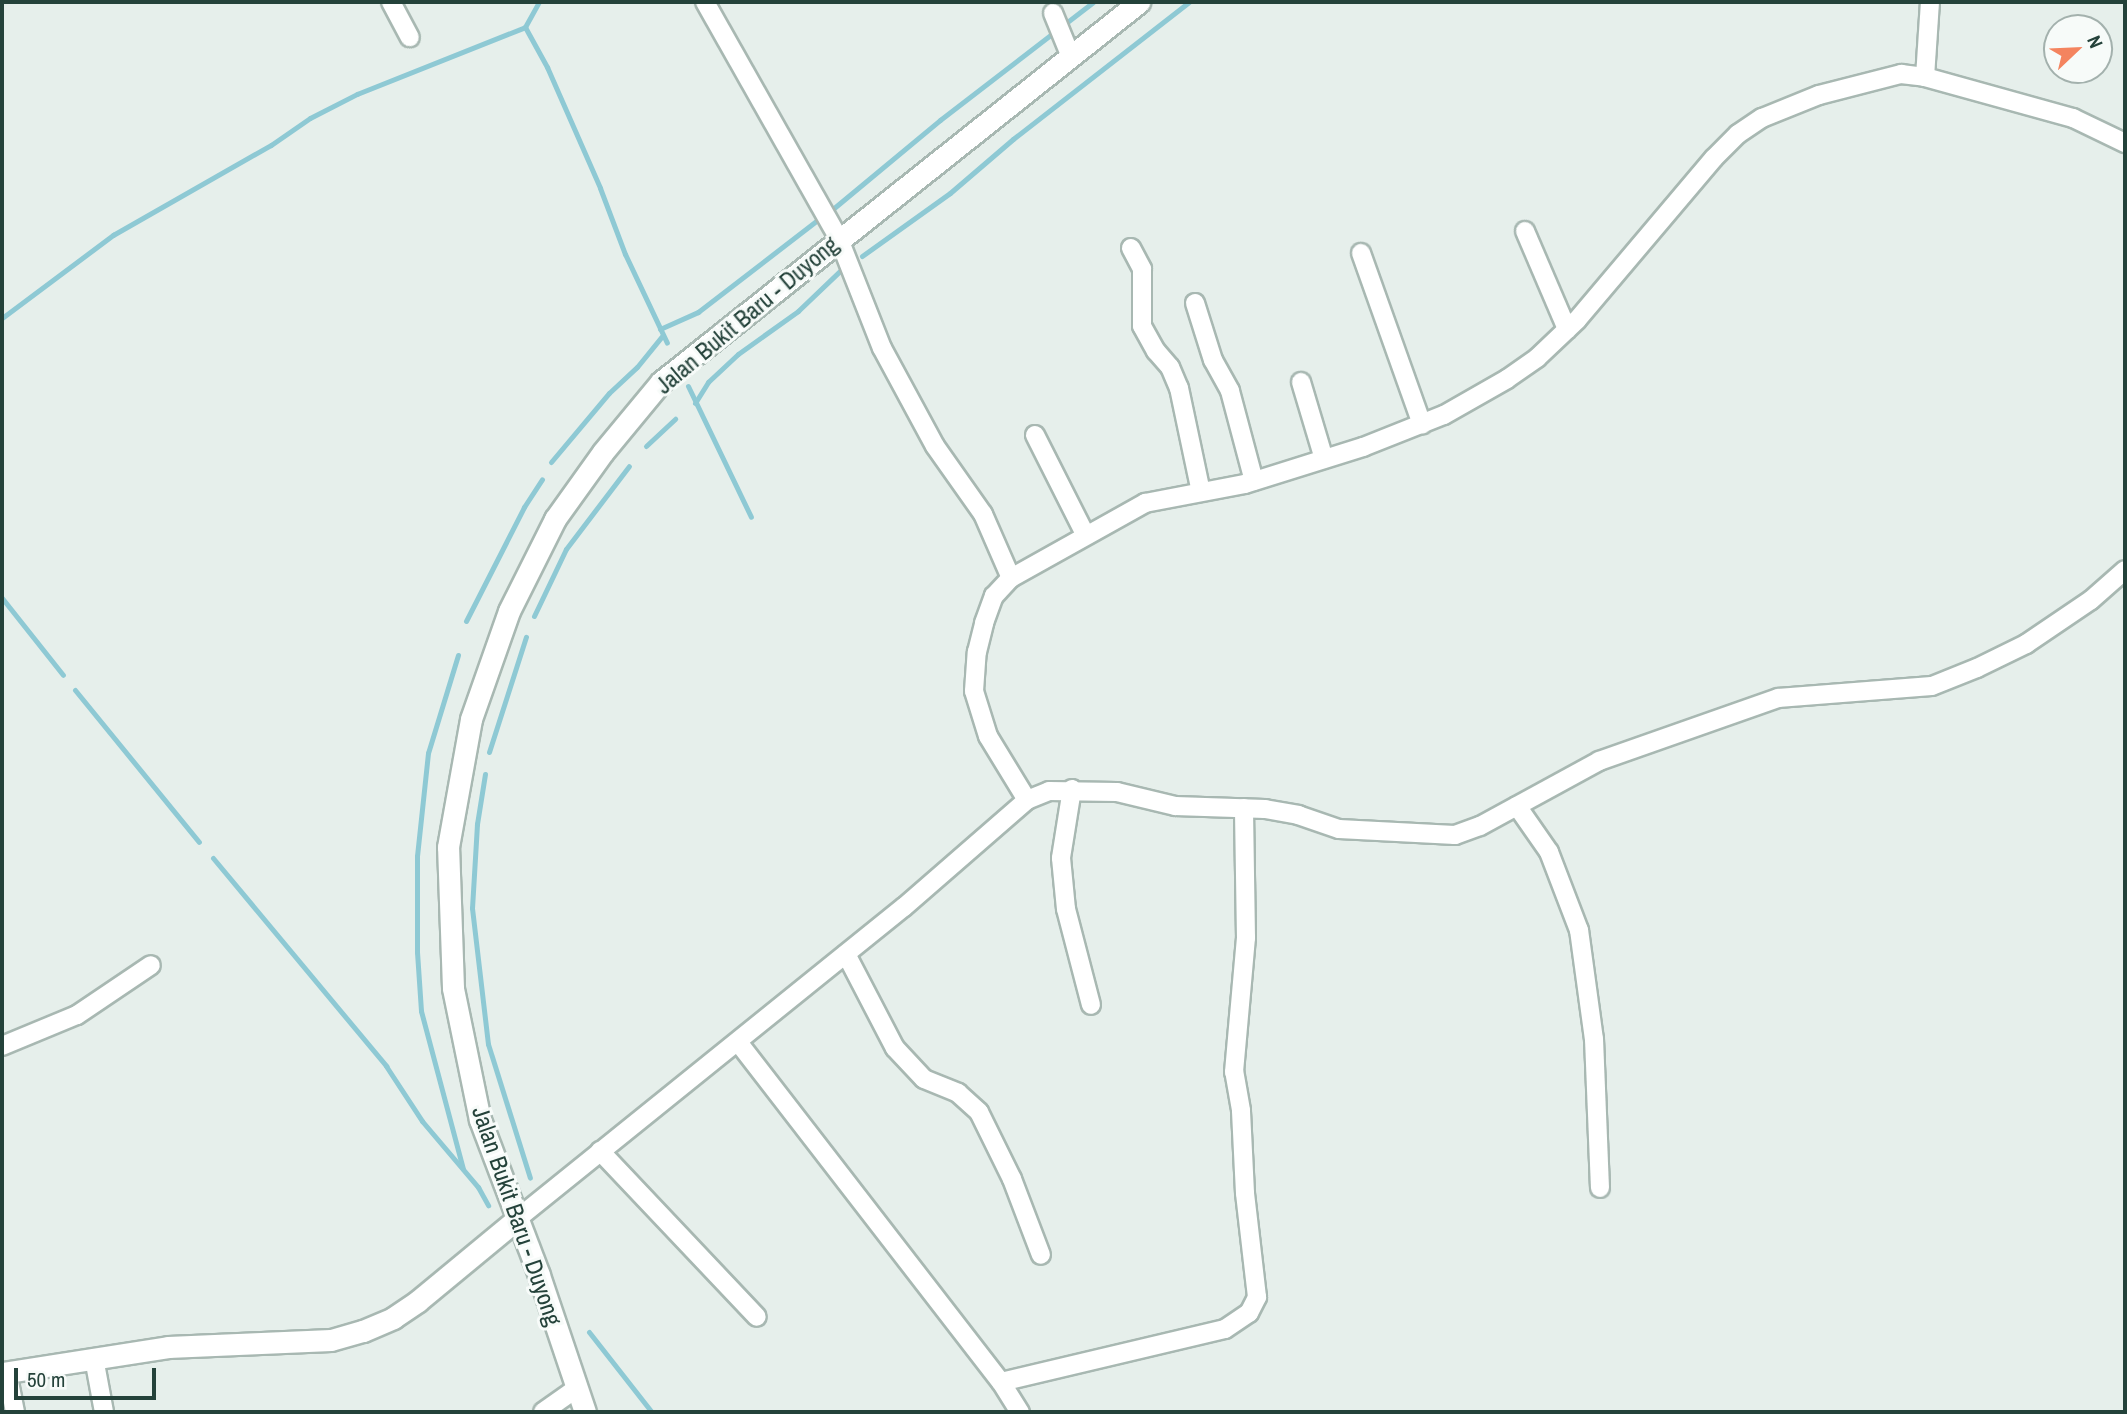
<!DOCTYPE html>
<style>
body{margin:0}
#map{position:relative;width:2127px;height:1414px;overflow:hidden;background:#e6efeb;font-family:"Archivo Narrow",sans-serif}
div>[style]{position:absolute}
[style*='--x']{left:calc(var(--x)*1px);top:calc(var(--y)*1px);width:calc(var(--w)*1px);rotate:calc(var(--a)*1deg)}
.stream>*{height:5px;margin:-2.5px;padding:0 2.5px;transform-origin:2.5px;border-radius:2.5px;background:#8ec9d4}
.roads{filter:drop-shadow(2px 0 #a8b8b2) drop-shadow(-2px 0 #a8b8b2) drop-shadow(0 2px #a8b8b2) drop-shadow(0 -2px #a8b8b2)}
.minor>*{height:18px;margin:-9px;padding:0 9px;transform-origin:9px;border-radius:9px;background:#fff}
.tertiary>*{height:21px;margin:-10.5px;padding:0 10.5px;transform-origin:10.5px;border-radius:10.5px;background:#fff}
.secondary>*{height:21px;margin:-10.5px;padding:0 10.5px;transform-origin:10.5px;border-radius:10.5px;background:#fff}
span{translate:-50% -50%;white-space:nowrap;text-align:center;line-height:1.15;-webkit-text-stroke:6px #f7fbf9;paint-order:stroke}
.street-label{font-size:24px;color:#24423a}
.frame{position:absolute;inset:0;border:4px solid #24423a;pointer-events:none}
.north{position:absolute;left:2043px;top:14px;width:70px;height:70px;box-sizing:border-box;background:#f7fbf9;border:2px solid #a3b1ad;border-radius:50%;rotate:67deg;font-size:19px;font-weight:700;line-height:28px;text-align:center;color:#24423a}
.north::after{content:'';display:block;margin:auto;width:24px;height:32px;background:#f4845f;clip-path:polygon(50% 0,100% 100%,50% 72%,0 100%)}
.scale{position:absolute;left:14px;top:1368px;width:142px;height:32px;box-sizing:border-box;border:4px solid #24423a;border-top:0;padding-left:9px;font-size:21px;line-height:24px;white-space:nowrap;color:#24423a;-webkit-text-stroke:5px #f7fbf9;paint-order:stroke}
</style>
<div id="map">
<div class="stream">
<div style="--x:525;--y:27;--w:29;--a:-61"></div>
<div style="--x:834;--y:208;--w:138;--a:-39.7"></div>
<div style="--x:940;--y:120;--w:193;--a:-37.6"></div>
<div style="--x:862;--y:256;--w:108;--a:-35.6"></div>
<div style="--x:950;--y:193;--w:83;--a:-40.6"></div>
<div style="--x:1013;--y:139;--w:223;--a:-37.9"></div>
<div style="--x:2;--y:318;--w:139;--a:-36.8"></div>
<div style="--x:113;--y:235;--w:182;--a:-29.7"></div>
<div style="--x:271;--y:145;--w:47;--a:-34.7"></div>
<div style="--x:310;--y:118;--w:53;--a:-27.1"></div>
<div style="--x:357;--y:94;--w:181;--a:-21.7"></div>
<div style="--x:525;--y:27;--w:46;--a:61.2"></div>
<div style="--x:547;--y:67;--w:132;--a:66.3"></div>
<div style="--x:600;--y:188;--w:71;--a:69.3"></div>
<div style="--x:625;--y:254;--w:98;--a:64.7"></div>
<div style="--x:660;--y:329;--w:42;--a:-24.1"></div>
<div style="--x:698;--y:312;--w:154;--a:-37.6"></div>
<div style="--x:688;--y:386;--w:145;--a:64.3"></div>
<div style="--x:695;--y:403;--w:25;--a:-58"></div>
<div style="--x:708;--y:382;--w:41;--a:-43"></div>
<div style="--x:738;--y:354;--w:74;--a:-35.6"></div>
<div style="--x:798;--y:311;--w:61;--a:-43.7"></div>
<div style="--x:646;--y:446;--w:40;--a:-43"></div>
<div style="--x:551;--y:462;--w:90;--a:-50"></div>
<div style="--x:609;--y:393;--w:38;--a:-43"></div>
<div style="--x:637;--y:367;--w:41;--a:-50.9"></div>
<div style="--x:2;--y:598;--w:98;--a:51.6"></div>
<div style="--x:534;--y:616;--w:74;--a:-64.5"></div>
<div style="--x:566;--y:549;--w:104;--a:-52.8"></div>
<div style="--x:466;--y:621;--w:128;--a:-63"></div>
<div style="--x:524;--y:507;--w:33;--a:-57"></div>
<div style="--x:458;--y:655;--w:102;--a:107"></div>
<div style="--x:428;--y:753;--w:104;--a:96.1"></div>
<div style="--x:417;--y:856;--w:96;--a:90"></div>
<div style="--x:417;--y:952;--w:59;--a:86.1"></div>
<div style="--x:421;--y:1011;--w:163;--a:75.1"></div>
<div style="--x:75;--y:690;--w:196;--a:50.8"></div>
<div style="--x:489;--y:752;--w:121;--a:-72.2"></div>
<div style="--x:485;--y:774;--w:51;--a:99.1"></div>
<div style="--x:477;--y:824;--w:84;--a:93.4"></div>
<div style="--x:472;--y:908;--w:137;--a:83.3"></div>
<div style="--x:488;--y:1044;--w:140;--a:72.6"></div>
<div style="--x:213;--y:858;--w:271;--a:50.2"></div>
<div style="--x:386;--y:1066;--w:66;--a:56.8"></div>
<div style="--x:422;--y:1121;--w:87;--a:49.7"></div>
<div style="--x:478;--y:1187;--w:21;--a:61"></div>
<div style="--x:589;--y:1332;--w:100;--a:51.9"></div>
</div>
<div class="roads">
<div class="minor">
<div style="--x:391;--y:2;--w:40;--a:62"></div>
<div style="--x:705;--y:2;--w:272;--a:60.5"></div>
<div style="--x:839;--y:239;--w:117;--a:68.5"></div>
<div style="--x:882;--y:348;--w:111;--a:61.6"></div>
<div style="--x:935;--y:446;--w:83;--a:54.8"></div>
<div style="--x:983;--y:514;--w:70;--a:66.4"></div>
<div style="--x:1053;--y:13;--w:48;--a:67.8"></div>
<div style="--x:1925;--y:77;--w:75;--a:-86.2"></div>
<div style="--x:1525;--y:231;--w:107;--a:66.8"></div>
<div style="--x:1131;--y:248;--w:24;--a:62"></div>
<div style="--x:1142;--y:269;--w:57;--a:90"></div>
<div style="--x:1142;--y:326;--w:29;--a:61"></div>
<div style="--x:1156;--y:351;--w:21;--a:49"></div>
<div style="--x:1170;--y:367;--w:23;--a:67"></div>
<div style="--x:1179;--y:388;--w:106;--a:78.1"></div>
<div style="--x:1361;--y:253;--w:182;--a:70.4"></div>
<div style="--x:1195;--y:303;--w:60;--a:72.5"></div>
<div style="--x:1213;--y:360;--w:35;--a:61"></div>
<div style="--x:1230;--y:391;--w:93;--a:75.1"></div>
<div style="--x:1301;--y:382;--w:80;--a:73.4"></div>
<div style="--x:1035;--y:435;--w:111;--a:63.2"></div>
<div style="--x:1072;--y:789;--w:70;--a:99.1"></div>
<div style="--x:1061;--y:858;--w:51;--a:84.4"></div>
<div style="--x:1066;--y:909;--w:99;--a:75.4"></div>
<div style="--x:1027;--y:800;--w:75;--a:-121.4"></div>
<div style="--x:988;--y:736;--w:47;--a:-107.3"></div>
<div style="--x:974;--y:691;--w:39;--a:-86"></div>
<div style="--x:977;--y:652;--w:30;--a:-76"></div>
<div style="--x:984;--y:623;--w:29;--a:-70"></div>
<div style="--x:994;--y:596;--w:25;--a:-47"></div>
<div style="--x:1011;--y:578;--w:154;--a:-29.2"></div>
<div style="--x:1145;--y:503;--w:102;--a:-10.8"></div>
<div style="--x:1245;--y:484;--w:124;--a:-17.4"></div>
<div style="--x:1363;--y:447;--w:87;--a:-21.6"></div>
<div style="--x:1444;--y:415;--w:73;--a:-29.7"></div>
<div style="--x:1507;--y:379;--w:37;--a:-35"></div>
<div style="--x:1537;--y:358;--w:55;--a:-43.5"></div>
<div style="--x:1577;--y:320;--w:212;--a:-49.8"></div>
<div style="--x:1714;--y:158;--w:34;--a:-45"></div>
<div style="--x:1738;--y:134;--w:29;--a:-34"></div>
<div style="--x:1762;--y:118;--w:61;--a:-22"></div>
<div style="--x:1819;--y:95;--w:85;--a:-14.4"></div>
<div style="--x:1901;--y:74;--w:24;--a:7"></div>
<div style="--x:1925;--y:77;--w:154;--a:15.5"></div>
<div style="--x:2073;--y:118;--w:58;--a:25.7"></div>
<div style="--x:1517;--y:806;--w:56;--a:55.2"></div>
<div style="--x:1549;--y:852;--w:84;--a:69"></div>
<div style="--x:1579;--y:930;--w:110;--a:82.2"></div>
<div style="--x:1594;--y:1039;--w:149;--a:87.7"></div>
<div style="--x:846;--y:954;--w:106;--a:62.5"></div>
<div style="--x:895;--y:1048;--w:42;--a:46.9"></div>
<div style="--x:924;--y:1079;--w:37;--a:22"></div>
<div style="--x:958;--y:1093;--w:28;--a:42"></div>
<div style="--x:979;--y:1112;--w:75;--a:63.8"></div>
<div style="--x:1012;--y:1179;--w:81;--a:69.1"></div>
<div style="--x:738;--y:1042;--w:430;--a:52.3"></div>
<div style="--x:1001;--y:1382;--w:36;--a:58"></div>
<div style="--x:2;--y:1046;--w:81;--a:-22.5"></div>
<div style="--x:77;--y:1015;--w:89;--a:-34"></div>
<div style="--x:600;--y:1151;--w:228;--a:46.6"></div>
<div style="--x:517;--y:1219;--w:497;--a:-38.9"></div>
<div style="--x:904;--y:907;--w:163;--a:-41"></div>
<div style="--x:1027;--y:800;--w:24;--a:-22"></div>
<div style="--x:1049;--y:791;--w:68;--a:0.8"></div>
<div style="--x:1117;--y:792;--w:60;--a:13.6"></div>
<div style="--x:1175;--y:806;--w:90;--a:1.9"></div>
<div style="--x:1265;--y:809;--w:34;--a:10"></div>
<div style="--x:1298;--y:815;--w:43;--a:18.9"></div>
<div style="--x:1339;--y:829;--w:116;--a:3"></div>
<div style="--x:1455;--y:835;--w:27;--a:-20"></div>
<div style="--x:1480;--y:826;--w:136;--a:-28.6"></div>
<div style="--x:1599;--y:761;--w:190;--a:-19.4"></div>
<div style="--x:1778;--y:698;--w:154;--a:-4.5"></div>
<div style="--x:1932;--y:686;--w:48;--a:-21.8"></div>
<div style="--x:1977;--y:668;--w:55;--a:-26.1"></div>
<div style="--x:2026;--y:644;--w:78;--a:-34.1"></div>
<div style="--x:2091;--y:600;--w:45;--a:-41.4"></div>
<div style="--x:94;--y:1358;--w:55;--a:79.5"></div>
<div style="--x:7;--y:1372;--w:41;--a:78.7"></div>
<div style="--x:1001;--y:1382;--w:230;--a:-13.3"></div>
<div style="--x:1225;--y:1329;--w:29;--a:-34"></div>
<div style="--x:1249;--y:1313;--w:18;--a:-63"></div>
<div style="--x:1257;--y:1297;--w:105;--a:-96.6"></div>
<div style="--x:1245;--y:1193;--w:83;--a:-92.8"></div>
<div style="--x:1241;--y:1110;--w:39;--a:-100"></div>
<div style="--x:1234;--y:1072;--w:135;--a:-84.9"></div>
<div style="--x:1246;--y:938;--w:130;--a:-90.9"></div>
<div style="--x:543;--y:1412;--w:42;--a:-35.2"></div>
</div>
<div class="tertiary">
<div style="--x:2;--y:1373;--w:168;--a:-8.9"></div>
<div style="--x:168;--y:1347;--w:163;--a:-2.5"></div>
<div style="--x:331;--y:1340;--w:33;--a:-16"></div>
<div style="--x:363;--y:1331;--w:33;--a:-23"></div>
<div style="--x:393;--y:1318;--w:30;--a:-34"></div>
<div style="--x:418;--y:1301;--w:129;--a:-39.6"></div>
</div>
<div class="secondary">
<div style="--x:585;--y:1412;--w:145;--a:-108.6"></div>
<div style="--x:539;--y:1275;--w:166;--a:-110.8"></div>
<div style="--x:480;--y:1120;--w:135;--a:-101.6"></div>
<div style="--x:453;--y:988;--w:141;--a:-92"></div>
<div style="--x:448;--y:847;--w:130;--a:-79.8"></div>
<div style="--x:471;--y:719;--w:114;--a:-70.6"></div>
<div style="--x:509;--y:611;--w:103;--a:-63.4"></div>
<div style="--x:555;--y:519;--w:82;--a:-54.4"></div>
<div style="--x:603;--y:452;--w:91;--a:-50.4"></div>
<div style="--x:661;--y:382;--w:611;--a:-38.48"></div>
</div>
</div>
<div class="street-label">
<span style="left:747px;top:315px;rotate:-40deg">Jalan Bukit Baru - Duyong</span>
<span style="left:517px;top:1216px;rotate:71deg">Jalan Bukit Baru - Duyong</span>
</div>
<div class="frame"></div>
<div class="north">N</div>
<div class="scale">50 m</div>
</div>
